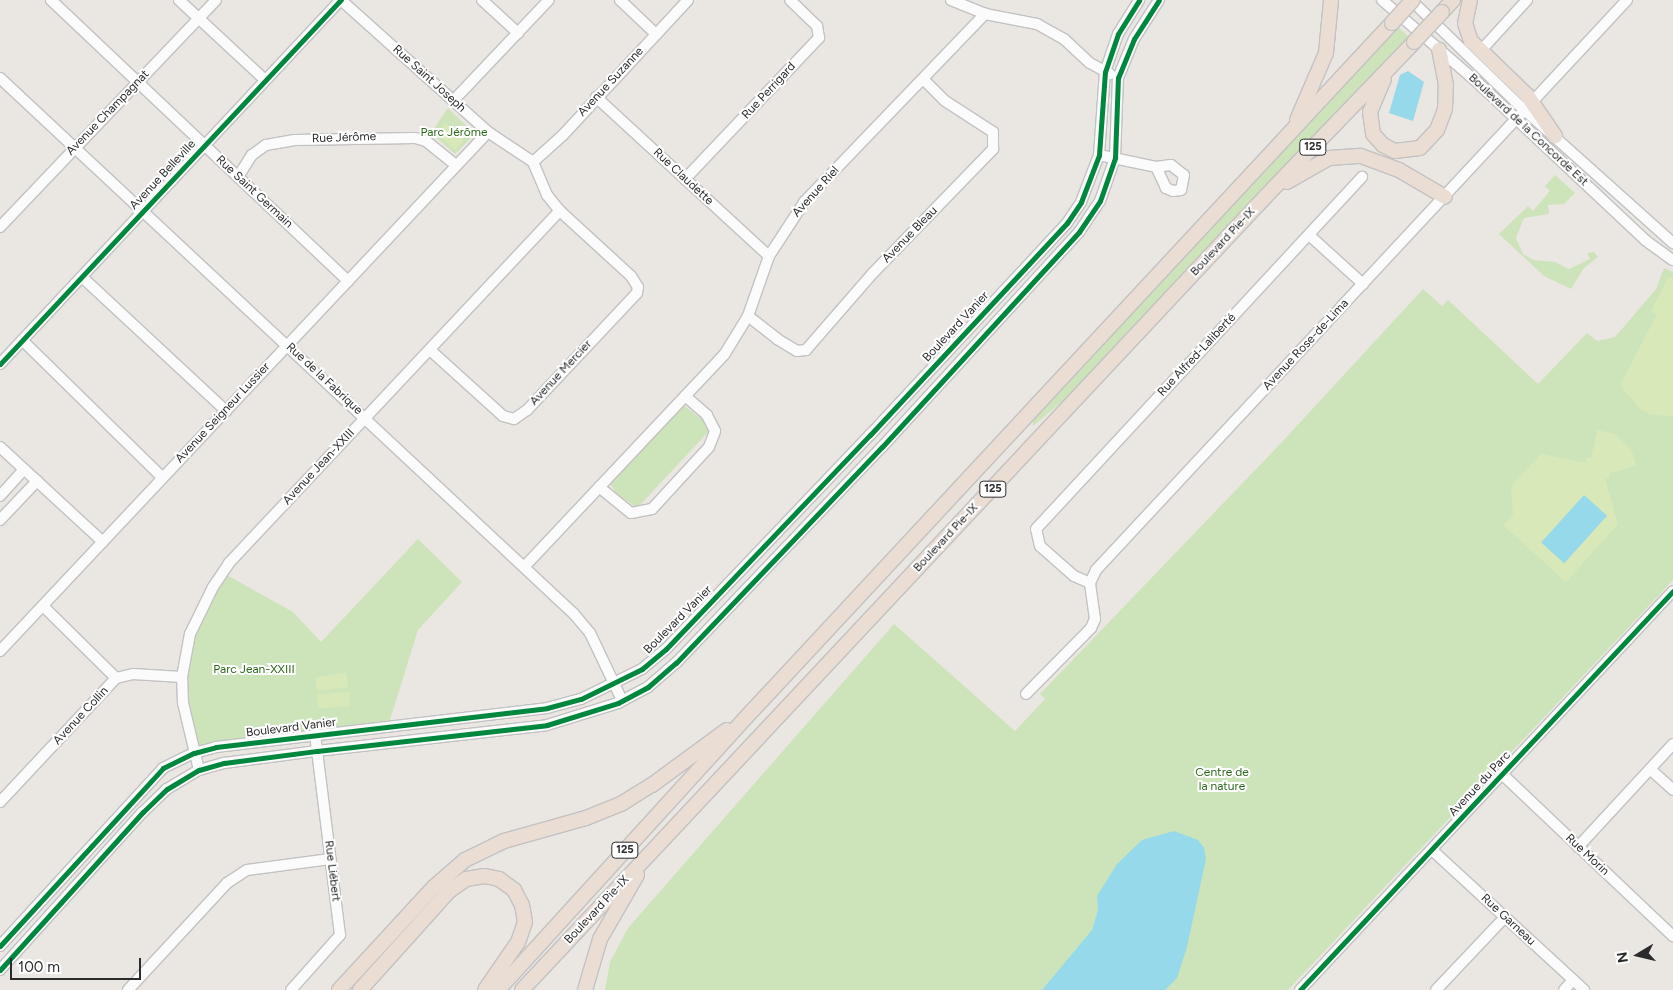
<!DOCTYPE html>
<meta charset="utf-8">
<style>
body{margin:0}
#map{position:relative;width:1673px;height:990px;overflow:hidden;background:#eae6e2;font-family:Figtree,sans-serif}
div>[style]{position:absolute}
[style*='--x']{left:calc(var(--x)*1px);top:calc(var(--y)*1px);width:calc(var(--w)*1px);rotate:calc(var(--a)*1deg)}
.green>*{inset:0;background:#cde4ba}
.pitch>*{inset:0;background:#d8e8b8;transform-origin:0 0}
.water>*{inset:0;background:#95d9ea;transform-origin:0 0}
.roads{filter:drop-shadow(1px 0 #c3c2c2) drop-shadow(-1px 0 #c3c2c2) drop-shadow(0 1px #c3c2c2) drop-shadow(0 -1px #c3c2c2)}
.minor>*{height:10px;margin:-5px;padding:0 5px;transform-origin:5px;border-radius:5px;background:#fcfbfb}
.highway>*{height:14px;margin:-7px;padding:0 7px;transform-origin:7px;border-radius:7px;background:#e9ddd4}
.bridges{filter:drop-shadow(1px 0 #c5c4c2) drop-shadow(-1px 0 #c5c4c2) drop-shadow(0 1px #c5c4c2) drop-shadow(0 -1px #c5c4c2)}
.highway-bridge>*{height:14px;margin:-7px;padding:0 7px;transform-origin:7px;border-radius:7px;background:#e9ddd4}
.cycleway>*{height:5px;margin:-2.5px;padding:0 2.5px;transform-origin:2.5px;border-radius:2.5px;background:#00873e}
span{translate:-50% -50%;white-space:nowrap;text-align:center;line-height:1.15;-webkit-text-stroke:4px #fff;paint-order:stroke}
.shield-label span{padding:1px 4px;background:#fff;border:1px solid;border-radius:4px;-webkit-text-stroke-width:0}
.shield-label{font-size:11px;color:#2b2b2b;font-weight:700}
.street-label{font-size:12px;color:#2b2b2b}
.park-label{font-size:12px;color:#2e691b}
.north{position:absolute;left:1613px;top:930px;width:50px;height:50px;-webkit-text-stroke:4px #fff;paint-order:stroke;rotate:261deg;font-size:14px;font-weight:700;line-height:20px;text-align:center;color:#2b2b2b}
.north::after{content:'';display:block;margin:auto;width:18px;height:22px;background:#2b2b2b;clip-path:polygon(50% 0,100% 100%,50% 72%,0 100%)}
.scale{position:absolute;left:10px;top:958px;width:131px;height:22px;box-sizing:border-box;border:2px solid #2b2b2b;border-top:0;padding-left:6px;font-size:15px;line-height:18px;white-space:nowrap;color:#2b2b2b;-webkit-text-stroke:4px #fff;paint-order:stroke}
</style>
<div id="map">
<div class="green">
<div style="clip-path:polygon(1397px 26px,1409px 37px,1077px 389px,1033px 426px,1033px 419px)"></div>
<div style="clip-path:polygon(448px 108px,475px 134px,455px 154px,431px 133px)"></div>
<div style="clip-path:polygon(1555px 175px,1575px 193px,1564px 204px,1548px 205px,1549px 214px,1524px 218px,1516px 238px,1523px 254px,1533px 260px,1555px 262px,1569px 269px,1590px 259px,1587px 253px,1594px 252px,1598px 257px,1584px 268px,1571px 289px,1544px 276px,1499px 234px,1528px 206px,1533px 211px,1550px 191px,1545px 186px)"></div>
<div style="clip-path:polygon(1664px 268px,1673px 272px,1673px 580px,1288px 990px,605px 990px,610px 962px,628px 928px,894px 624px,1015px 731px,1045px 699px,1040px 694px,1282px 442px,1423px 289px,1442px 306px,1448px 300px,1538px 384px,1587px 333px,1597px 341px,1615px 337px,1656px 289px)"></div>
<div style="clip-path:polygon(682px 404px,704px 421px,709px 431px,640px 505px,634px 506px,616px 493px,610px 483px)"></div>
<div style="clip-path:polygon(418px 539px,462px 582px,418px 630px,390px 720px,194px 748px,183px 677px,191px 634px,225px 574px,293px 612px,321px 642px)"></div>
</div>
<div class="pitch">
<div style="left:446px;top:123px;width:25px;height:13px;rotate:45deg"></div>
<div style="clip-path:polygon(1673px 277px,1673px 416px,1665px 416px,1649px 414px,1639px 408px,1620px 385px,1657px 314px,1651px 311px,1668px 278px)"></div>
<div style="clip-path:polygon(1597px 430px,1615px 434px,1632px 451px,1636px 466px,1609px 473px,1610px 478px,1605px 479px,1618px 524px,1566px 582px,1503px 525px,1513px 515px,1511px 486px,1541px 454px,1585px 463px,1587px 458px,1591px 458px)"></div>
<div style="left:346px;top:673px;width:14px;height:31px;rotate:82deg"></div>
<div style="left:349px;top:692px;width:14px;height:32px;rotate:86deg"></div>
</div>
<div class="water">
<div style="clip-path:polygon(1408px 71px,1424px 82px,1413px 121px,1389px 113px,1400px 75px)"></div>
<div style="left:1584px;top:495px;width:31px;height:64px;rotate:42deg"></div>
<div style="clip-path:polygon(1174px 831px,1198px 840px,1204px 848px,1206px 859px,1187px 947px,1177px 978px,1165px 990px,1042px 990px,1092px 930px,1098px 910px,1097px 896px,1117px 864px,1142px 840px)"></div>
</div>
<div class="roads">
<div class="minor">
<div style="--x:51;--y:0;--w:409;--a:43.4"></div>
<div style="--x:179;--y:0;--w:117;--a:42.9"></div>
<div style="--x:341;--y:0;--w:198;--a:41.9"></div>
<div style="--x:488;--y:132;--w:54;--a:33.7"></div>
<div style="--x:533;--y:162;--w:36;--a:67"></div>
<div style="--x:547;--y:195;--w:21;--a:51"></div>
<div style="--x:560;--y:211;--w:96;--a:42.5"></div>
<div style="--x:631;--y:276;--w:13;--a:58"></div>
<div style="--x:638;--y:287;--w:6;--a:99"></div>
<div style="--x:637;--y:293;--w:161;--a:133.2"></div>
<div style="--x:527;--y:410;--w:16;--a:145"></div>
<div style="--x:514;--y:419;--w:11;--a:-165"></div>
<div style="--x:503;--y:416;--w:98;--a:-137.9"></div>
<div style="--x:482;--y:0;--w:49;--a:42.5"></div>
<div style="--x:620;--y:0;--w:50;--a:43.4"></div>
<div style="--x:951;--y:0;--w:37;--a:22"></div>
<div style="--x:985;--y:14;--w:53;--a:10.9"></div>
<div style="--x:1037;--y:24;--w:31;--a:29"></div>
<div style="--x:1064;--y:39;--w:35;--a:43"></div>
<div style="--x:1090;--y:63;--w:23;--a:29"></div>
<div style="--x:1382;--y:0;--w:125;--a:40.8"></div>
<div style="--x:1477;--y:82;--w:231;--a:43.2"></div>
<div style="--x:1645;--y:240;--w:34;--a:36"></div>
<div style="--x:1411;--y:0;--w:151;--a:44.2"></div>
<div style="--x:1519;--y:105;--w:207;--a:41.9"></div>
<div style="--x:1486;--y:45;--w:61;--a:-47.7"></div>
<div style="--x:0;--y:78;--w:785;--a:43.04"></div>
<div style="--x:574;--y:614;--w:25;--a:50"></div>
<div style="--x:590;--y:633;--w:74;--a:64.5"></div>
<div style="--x:596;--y:97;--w:235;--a:42.6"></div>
<div style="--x:453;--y:101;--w:139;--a:-46.5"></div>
<div style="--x:1099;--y:155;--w:58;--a:11.9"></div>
<div style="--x:1156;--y:167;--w:15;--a:-8"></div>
<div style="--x:1171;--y:165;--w:16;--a:38"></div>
<div style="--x:1184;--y:175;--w:15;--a:101"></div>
<div style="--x:1181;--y:190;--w:8;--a:173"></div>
<div style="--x:1173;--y:191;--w:8;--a:-157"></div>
<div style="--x:1166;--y:188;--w:23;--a:-115"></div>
<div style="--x:533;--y:162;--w:40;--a:-42"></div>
<div style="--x:563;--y:135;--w:184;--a:-47.2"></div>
<div style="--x:238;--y:177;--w:26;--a:-58"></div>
<div style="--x:252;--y:155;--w:17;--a:-36"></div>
<div style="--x:266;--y:145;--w:29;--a:-10"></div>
<div style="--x:295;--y:140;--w:120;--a:-1"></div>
<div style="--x:415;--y:138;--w:11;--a:15"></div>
<div style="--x:426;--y:141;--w:38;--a:39"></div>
<div style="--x:685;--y:179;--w:195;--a:-46.5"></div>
<div style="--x:819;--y:38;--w:12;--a:-99"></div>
<div style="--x:817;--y:26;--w:37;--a:-136"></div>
<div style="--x:0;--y:227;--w:313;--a:-46.4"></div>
<div style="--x:1309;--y:235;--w:73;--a:42.2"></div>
<div style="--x:82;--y:277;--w:197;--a:42.9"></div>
<div style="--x:748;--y:316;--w:37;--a:38"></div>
<div style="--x:777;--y:339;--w:23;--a:31"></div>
<div style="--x:797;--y:351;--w:9;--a:-6"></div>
<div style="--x:806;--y:350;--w:102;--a:-49"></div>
<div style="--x:873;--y:273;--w:173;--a:-45.9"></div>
<div style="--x:993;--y:149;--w:17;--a:-90"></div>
<div style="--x:993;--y:132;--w:57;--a:-147.1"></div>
<div style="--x:945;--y:101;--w:30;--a:-135"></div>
<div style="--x:22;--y:340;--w:197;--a:44.4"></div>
<div style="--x:0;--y:364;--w:499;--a:-46.9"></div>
<div style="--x:0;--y:447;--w:140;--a:42.7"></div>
<div style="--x:599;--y:487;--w:41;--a:39.1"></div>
<div style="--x:631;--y:513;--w:21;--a:-11"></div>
<div style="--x:652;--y:509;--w:84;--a:-47.4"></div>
<div style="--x:709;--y:447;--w:17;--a:-69"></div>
<div style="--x:715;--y:431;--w:18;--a:-117"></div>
<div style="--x:707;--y:415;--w:29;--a:-139"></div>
<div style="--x:0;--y:496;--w:36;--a:-48"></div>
<div style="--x:0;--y:520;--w:54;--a:-46.5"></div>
<div style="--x:524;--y:567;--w:291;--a:-46.7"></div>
<div style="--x:724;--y:355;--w:46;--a:-58.4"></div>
<div style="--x:748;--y:316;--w:64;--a:-70.7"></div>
<div style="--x:769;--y:256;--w:66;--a:-56.8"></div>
<div style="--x:805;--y:201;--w:260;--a:-46.1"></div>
<div style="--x:1090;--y:583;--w:14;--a:-65"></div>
<div style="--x:1096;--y:570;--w:779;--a:-47.03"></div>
<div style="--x:1090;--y:583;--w:17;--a:-156"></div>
<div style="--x:1074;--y:576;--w:45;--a:-138.6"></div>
<div style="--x:1040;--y:546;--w:17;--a:-103"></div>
<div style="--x:1036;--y:529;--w:480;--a:-47.2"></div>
<div style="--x:43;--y:606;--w:103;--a:44.6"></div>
<div style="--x:0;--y:651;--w:712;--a:-46.76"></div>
<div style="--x:1026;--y:694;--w:93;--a:-45.4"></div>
<div style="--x:1091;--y:628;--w:10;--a:-66"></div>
<div style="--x:1095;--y:619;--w:36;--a:-98"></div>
<div style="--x:1650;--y:769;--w:31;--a:42"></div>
<div style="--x:199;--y:770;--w:69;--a:-103.4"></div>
<div style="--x:183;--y:703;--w:26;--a:-92"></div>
<div style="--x:182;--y:677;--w:44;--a:-79.5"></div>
<div style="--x:190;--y:634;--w:52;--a:-63.9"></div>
<div style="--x:213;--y:587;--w:29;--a:-56"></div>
<div style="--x:229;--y:563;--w:483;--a:-46.8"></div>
<div style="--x:1502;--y:774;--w:236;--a:43.5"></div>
<div style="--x:0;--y:802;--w:170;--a:-46.9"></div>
<div style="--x:116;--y:678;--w:17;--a:-13"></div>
<div style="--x:133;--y:674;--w:49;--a:3.5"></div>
<div style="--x:1578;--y:847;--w:140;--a:-47.3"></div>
<div style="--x:1432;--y:850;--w:207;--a:42.6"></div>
<div style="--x:0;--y:946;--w:241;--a:-47.5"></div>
<div style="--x:163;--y:768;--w:34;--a:-26"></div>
<div style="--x:194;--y:753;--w:23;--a:-15"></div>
<div style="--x:216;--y:747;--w:333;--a:-6.7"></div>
<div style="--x:547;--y:708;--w:35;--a:-15"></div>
<div style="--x:581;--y:699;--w:68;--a:-26.2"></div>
<div style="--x:642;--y:669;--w:31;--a:-40"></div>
<div style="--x:666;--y:649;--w:296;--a:-46.4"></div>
<div style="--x:870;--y:435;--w:289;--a:-47.1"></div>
<div style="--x:1067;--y:223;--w:25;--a:-56"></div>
<div style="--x:1081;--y:202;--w:50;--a:-69"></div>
<div style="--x:1099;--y:155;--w:83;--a:-85.9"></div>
<div style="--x:1105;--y:72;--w:40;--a:-71.1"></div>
<div style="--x:1118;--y:34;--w:40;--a:-58"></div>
<div style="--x:0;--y:970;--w:213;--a:-47.9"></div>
<div style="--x:143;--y:812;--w:33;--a:-44"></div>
<div style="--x:167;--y:789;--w:37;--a:-31"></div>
<div style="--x:199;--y:770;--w:26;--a:-16"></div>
<div style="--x:224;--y:763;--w:94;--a:-7.4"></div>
<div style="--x:317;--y:751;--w:231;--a:-6.4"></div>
<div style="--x:547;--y:725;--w:74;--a:-17.2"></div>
<div style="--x:618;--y:703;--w:34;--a:-28"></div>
<div style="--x:648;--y:687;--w:37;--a:-41"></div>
<div style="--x:676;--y:663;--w:298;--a:-46.4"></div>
<div style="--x:882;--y:447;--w:292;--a:-47.5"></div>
<div style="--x:1079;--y:232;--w:37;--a:-56"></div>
<div style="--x:1100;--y:201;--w:46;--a:-70.8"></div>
<div style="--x:1115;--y:158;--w:80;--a:-87.9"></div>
<div style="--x:1118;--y:78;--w:42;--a:-67.7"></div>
<div style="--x:1134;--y:39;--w:46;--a:-57.3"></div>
<div style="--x:128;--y:990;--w:146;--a:-47.2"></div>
<div style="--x:227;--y:883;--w:24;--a:-33"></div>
<div style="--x:247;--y:870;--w:84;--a:-7.5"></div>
<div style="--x:291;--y:990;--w:74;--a:-48.3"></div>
<div style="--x:340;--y:935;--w:203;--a:-97.1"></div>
<div style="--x:1300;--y:990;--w:546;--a:-46.93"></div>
<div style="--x:1436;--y:990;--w:100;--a:-46.6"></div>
<div style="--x:1564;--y:990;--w:13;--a:-48"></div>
</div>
<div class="highway">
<div style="--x:1470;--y:0;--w:24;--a:102"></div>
<div style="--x:1465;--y:23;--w:19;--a:72"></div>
<div style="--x:1471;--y:41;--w:78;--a:44"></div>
<div style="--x:1527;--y:95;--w:50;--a:55.7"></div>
<div style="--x:1442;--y:12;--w:16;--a:-47"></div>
<div style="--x:1384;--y:79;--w:36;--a:113"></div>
<div style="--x:1370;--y:112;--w:22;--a:82"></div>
<div style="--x:1373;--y:134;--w:15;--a:48"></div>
<div style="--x:1383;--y:145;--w:13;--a:27"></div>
<div style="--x:1395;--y:151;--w:25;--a:-7"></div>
<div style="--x:1420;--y:148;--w:25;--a:-47"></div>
<div style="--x:1437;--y:130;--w:22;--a:-69"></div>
<div style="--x:1445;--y:109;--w:24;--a:-88"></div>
<div style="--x:1446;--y:85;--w:36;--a:-101"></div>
<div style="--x:1297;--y:120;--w:73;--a:-66.6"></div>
<div style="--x:1326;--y:53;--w:53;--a:-84.6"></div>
<div style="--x:1287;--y:182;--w:48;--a:-29.7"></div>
<div style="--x:1329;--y:158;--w:32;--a:-4"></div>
<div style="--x:1361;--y:156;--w:40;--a:20.2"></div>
<div style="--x:1399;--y:170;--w:53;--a:30.4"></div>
<div style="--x:339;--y:990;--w:140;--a:-47.3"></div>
<div style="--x:434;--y:887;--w:41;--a:-41.1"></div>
<div style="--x:465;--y:860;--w:43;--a:-26"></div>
<div style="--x:504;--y:841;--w:85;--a:-15.7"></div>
<div style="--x:586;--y:818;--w:38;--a:-22"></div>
<div style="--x:621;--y:804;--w:36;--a:-32"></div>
<div style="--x:652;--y:785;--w:93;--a:-36.3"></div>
<div style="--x:360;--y:990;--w:133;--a:-48"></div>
<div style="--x:449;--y:891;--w:21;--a:-35"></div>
<div style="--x:466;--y:879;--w:19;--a:-9"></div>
<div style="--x:485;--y:876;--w:14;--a:12"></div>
<div style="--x:499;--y:879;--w:19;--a:36"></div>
<div style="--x:514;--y:890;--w:17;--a:62"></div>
<div style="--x:522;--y:905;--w:17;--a:80"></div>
<div style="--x:525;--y:922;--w:21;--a:109"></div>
<div style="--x:518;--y:942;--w:58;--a:124.5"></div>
<div style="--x:498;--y:990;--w:377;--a:-47.7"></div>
<div style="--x:752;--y:711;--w:940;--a:-47.07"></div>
<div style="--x:522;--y:990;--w:1088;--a:-46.86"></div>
<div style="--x:1266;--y:196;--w:214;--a:-46.1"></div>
<div style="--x:585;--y:990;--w:53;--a:-73.6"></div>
<div style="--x:600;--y:939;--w:74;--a:-60"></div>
</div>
</div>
<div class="bridges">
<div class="highway-bridge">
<div style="--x:1392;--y:23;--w:31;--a:-48"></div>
<div style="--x:1414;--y:42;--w:41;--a:-47"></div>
</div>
</div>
<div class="cycleway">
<div style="--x:0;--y:364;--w:499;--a:-46.9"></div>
<div style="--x:0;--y:946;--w:241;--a:-47.5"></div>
<div style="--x:163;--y:768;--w:34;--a:-26"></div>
<div style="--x:194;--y:753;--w:23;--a:-15"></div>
<div style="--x:216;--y:747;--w:333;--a:-6.7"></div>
<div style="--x:547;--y:708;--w:35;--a:-15"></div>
<div style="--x:581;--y:699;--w:68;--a:-26.2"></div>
<div style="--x:642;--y:669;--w:31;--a:-40"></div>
<div style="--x:666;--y:649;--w:296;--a:-46.4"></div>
<div style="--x:870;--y:435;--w:289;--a:-47.1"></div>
<div style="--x:1067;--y:223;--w:25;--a:-56"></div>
<div style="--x:1081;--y:202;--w:50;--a:-69"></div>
<div style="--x:1099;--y:155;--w:83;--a:-85.9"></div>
<div style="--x:1105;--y:72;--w:40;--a:-71.1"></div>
<div style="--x:1118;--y:34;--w:40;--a:-58"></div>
<div style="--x:0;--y:970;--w:213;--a:-47.9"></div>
<div style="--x:143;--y:812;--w:33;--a:-44"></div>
<div style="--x:167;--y:789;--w:37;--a:-31"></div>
<div style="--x:199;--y:770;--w:26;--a:-16"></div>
<div style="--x:224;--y:763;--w:94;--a:-7.4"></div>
<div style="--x:317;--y:751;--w:231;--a:-6.4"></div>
<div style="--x:547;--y:725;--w:74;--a:-17.2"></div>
<div style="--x:618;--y:703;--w:34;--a:-28"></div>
<div style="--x:648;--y:687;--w:37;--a:-41"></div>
<div style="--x:676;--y:663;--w:298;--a:-46.4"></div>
<div style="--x:882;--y:447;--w:292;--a:-47.5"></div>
<div style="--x:1079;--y:232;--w:37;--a:-56"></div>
<div style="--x:1100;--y:201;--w:46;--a:-70.8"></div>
<div style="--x:1115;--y:158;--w:80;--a:-87.9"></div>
<div style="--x:1118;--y:78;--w:42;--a:-67.7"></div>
<div style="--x:1134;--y:39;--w:46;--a:-57.3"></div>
<div style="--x:1300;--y:990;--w:546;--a:-46.93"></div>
</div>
<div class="shield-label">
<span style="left:1313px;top:147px">125</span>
<span style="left:993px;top:489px">125</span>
<span style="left:625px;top:850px">125</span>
</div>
<div class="street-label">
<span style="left:429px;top:79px;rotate:42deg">Rue Saint Joseph</span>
<span style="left:611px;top:82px;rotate:-47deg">Avenue Suzanne</span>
<span style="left:769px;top:91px;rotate:-47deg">Rue Perrigard</span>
<span style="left:108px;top:113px;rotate:-46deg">Avenue Champagnat</span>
<span style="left:1528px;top:130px;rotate:43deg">Boulevard de la Concorde Est</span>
<span style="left:344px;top:138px;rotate:-2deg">Rue Jérôme</span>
<span style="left:163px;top:175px;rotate:-47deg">Avenue Belleville</span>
<span style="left:683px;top:177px;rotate:43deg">Rue Claudette</span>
<span style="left:254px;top:192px;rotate:43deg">Rue Saint Germain</span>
<span style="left:816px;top:192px;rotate:-48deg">Avenue Riel</span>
<span style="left:910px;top:235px;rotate:-46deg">Avenue Bleau</span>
<span style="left:1223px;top:242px;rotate:-47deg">Boulevard Pie-IX</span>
<span style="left:956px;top:327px;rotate:-47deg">Boulevard Vanier</span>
<span style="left:1306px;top:345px;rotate:-47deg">Avenue Rose-de-Lima</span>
<span style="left:1197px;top:355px;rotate:-47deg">Rue Alfred-Laliberté</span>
<span style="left:561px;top:373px;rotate:-47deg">Avenue Mercier</span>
<span style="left:324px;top:379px;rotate:43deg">Rue de la Fabrique</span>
<span style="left:223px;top:413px;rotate:-47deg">Avenue Seigneur Lussier</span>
<span style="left:319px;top:467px;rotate:-47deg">Avenue Jean-XXIII</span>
<span style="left:946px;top:538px;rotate:-47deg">Boulevard Pie-IX</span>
<span style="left:678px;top:620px;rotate:-45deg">Boulevard Vanier</span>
<span style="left:81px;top:716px;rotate:-47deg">Avenue Collin</span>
<span style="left:291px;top:728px;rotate:-7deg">Boulevard Vanier</span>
<span style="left:1480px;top:784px;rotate:-47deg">Avenue du Parc</span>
<span style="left:1587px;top:855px;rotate:43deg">Rue Morin</span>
<span style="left:332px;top:871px;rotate:83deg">Rue Liébert</span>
<span style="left:597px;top:910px;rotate:-47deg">Boulevard Pie-IX</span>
<span style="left:1508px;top:920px;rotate:43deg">Rue Garneau</span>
</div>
<div class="park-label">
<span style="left:454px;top:133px">Parc Jérôme</span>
<span style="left:254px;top:670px">Parc Jean-XXIII</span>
<span style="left:1222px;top:780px">Centre de<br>la nature</span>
</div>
<div class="north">N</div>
<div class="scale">100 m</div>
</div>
